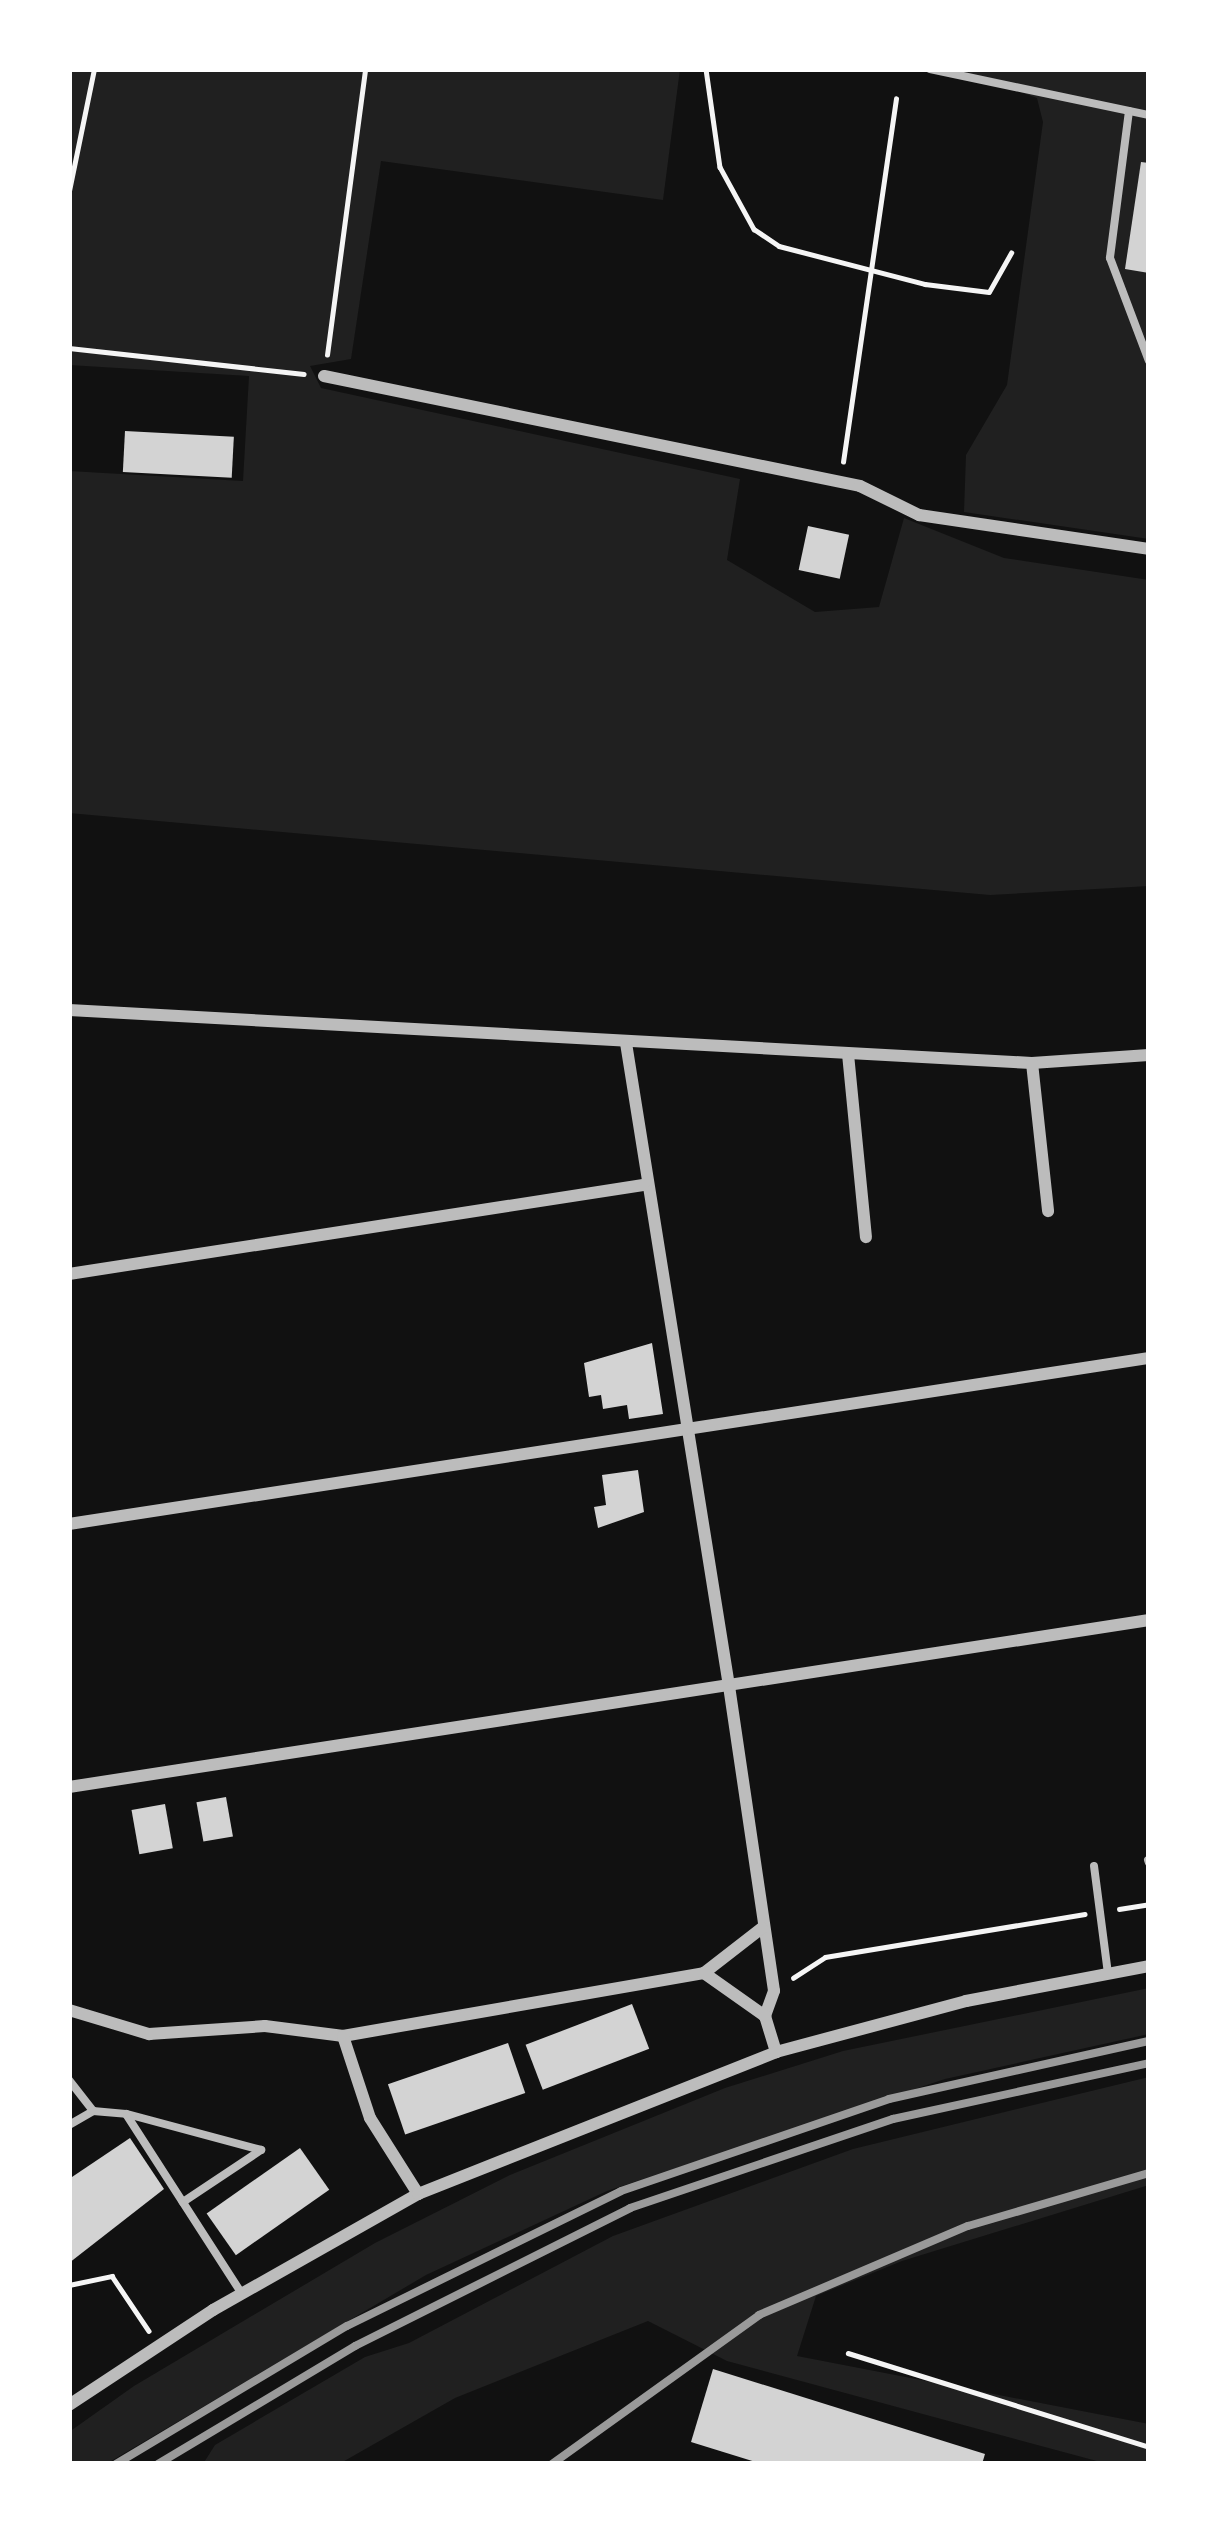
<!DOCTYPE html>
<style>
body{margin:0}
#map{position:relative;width:1218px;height:2533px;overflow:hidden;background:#111;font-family:Roboto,sans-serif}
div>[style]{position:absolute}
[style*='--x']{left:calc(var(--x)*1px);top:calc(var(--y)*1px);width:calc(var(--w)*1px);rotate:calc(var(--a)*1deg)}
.green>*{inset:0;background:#202020}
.building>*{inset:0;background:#d3d3d3;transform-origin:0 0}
.path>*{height:4.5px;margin:-2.25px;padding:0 2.25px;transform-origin:2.25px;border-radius:2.25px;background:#f5f5f5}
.service>*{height:8px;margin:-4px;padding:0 4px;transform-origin:4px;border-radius:4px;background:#bcbcbc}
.minor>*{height:12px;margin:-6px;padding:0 6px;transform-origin:6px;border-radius:6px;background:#bcbcbc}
.rail>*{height:8px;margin:-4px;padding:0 4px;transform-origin:4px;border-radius:4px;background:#9a9a9a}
span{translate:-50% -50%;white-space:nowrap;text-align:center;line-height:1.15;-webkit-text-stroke:12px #fff;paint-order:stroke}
.frame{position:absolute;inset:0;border:72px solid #fff;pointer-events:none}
</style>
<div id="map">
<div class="green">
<div style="clip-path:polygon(69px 69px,680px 69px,663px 200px,381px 161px,351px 359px,310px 366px,321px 388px,740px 479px,727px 560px,815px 612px,879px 607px,904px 518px,1004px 558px,1149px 580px,1149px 886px,990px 895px,69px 813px,69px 471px,243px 481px,249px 376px,69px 365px)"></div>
<div style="clip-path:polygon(956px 69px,1149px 69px,1149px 539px,964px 512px,966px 455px,1007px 385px,1043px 122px,1037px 98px)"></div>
<div style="clip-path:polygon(1149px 1988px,1149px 2034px,945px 2079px,607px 2191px,426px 2275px,106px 2464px,69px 2464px,69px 2432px,134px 2386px,375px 2243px,510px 2175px,725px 2088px,843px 2051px)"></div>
<div style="clip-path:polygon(1149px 2077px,1149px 2185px,902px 2261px,816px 2296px,797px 2356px,1149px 2424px,1149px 2464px,1108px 2464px,727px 2361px,648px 2321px,455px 2398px,339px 2464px,203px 2464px,215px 2445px,365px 2357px,409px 2343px,613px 2236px,853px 2149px)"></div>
</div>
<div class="building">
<div style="clip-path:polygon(1141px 162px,1149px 163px,1149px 273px,1125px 269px)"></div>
<div style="left:125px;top:431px;width:109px;height:41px;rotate:3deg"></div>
<div style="left:808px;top:526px;width:42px;height:45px;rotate:12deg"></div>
<div style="clip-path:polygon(652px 1343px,663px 1414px,629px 1419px,627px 1405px,603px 1409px,601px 1395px,589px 1397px,584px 1363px)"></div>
<div style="clip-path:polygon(638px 1470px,644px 1512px,598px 1528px,594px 1507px,606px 1505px,602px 1475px)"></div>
<div style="left:226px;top:1797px;width:40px;height:30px;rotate:80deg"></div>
<div style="left:165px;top:1804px;width:45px;height:34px;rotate:80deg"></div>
<div style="left:632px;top:2004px;width:48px;height:114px;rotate:69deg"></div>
<div style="left:508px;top:2043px;width:53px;height:127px;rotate:71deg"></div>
<div style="clip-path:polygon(130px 2138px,164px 2189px,69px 2263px,69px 2179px)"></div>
<div style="left:300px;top:2148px;width:51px;height:114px;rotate:55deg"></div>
<div style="clip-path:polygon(713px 2369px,985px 2454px,982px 2464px,762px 2464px,691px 2442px)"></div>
</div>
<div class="path">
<div style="--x:706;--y:69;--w:99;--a:81.9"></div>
<div style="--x:720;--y:167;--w:71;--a:61.3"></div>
<div style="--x:754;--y:229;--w:30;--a:34"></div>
<div style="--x:779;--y:246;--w:151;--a:14.6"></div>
<div style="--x:925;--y:284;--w:64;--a:7.1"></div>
<div style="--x:989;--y:292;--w:45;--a:-60.6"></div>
<div style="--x:69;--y:191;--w:125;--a:-78.4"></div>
<div style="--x:69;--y:348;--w:236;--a:6.3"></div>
<div style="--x:327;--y:355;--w:289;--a:-82.4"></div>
<div style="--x:843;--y:462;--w:367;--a:-81.7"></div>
<div style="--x:1119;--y:1909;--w:30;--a:-9"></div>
<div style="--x:793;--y:1978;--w:38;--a:-33"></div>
<div style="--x:825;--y:1957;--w:263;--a:-9.4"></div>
<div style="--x:69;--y:2285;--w:44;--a:-11.8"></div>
<div style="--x:112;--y:2276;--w:66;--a:56.1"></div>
<div style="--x:848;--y:2353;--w:315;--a:17.3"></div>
</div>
<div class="service">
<div style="--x:930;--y:69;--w:224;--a:11.9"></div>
<div style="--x:1129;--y:111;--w:148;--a:97.4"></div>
<div style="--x:1110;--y:258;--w:110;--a:69.3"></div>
<div style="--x:1148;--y:1860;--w:3;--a:72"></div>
<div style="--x:1094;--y:1866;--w:109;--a:82.6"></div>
<div style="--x:69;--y:2080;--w:39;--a:52"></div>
<div style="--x:127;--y:2114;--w:139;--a:15"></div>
<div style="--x:261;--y:2150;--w:94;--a:146.3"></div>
<div style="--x:69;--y:2125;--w:28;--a:-30"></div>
<div style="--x:93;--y:2111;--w:33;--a:5"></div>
<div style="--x:126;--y:2114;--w:214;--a:57.2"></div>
</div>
<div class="minor">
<div style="--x:324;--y:376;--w:547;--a:11.6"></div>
<div style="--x:860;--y:486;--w:66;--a:26.2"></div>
<div style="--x:919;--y:515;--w:232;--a:8.4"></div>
<div style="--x:69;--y:1010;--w:964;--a:3.15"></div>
<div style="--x:1032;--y:1063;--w:117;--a:-3.9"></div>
<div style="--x:626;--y:1043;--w:651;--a:80.9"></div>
<div style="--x:729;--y:1686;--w:308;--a:81.6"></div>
<div style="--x:774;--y:1991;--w:27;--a:110"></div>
<div style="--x:765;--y:2016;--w:38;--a:73"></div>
<div style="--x:848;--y:1054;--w:184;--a:84.4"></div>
<div style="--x:1032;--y:1063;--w:149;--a:83.8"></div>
<div style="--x:69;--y:1274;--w:581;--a:-8.81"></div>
<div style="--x:69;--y:1524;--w:1093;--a:-8.74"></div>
<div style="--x:69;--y:1787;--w:1093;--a:-8.79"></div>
<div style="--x:704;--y:1973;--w:73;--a:-37.8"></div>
<div style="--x:69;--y:2010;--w:84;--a:16.7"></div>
<div style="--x:149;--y:2034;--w:116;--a:-3.9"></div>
<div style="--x:265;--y:2026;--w:79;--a:7.3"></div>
<div style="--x:343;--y:2036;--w:366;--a:-9.9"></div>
<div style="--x:704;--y:1973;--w:75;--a:35.2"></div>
<div style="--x:343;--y:2036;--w:86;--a:71.8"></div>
<div style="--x:370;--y:2118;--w:90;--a:57.7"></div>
<div style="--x:69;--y:2405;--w:173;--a:-33.4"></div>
<div style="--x:213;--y:2310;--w:236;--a:-29.5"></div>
<div style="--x:418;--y:2194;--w:385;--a:-21.6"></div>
<div style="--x:776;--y:2052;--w:197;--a:-15"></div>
<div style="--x:966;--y:2001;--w:186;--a:-10.8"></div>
</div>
<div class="rail">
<div style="--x:116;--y:2464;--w:269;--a:-30.9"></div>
<div style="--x:347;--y:2326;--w:305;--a:-26.2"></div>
<div style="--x:621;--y:2191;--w:283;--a:-18.9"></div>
<div style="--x:889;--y:2099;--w:266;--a:-12.6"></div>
<div style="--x:158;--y:2464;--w:230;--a:-30.9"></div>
<div style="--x:355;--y:2346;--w:308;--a:-26.6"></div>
<div style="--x:630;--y:2208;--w:278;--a:-18.7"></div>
<div style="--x:893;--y:2119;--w:262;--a:-12.3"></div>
<div style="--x:552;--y:2464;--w:255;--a:-35.7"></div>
<div style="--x:759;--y:2315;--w:227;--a:-23.1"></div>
<div style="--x:968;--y:2226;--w:189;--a:-16.3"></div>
</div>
<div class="frame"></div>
</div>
